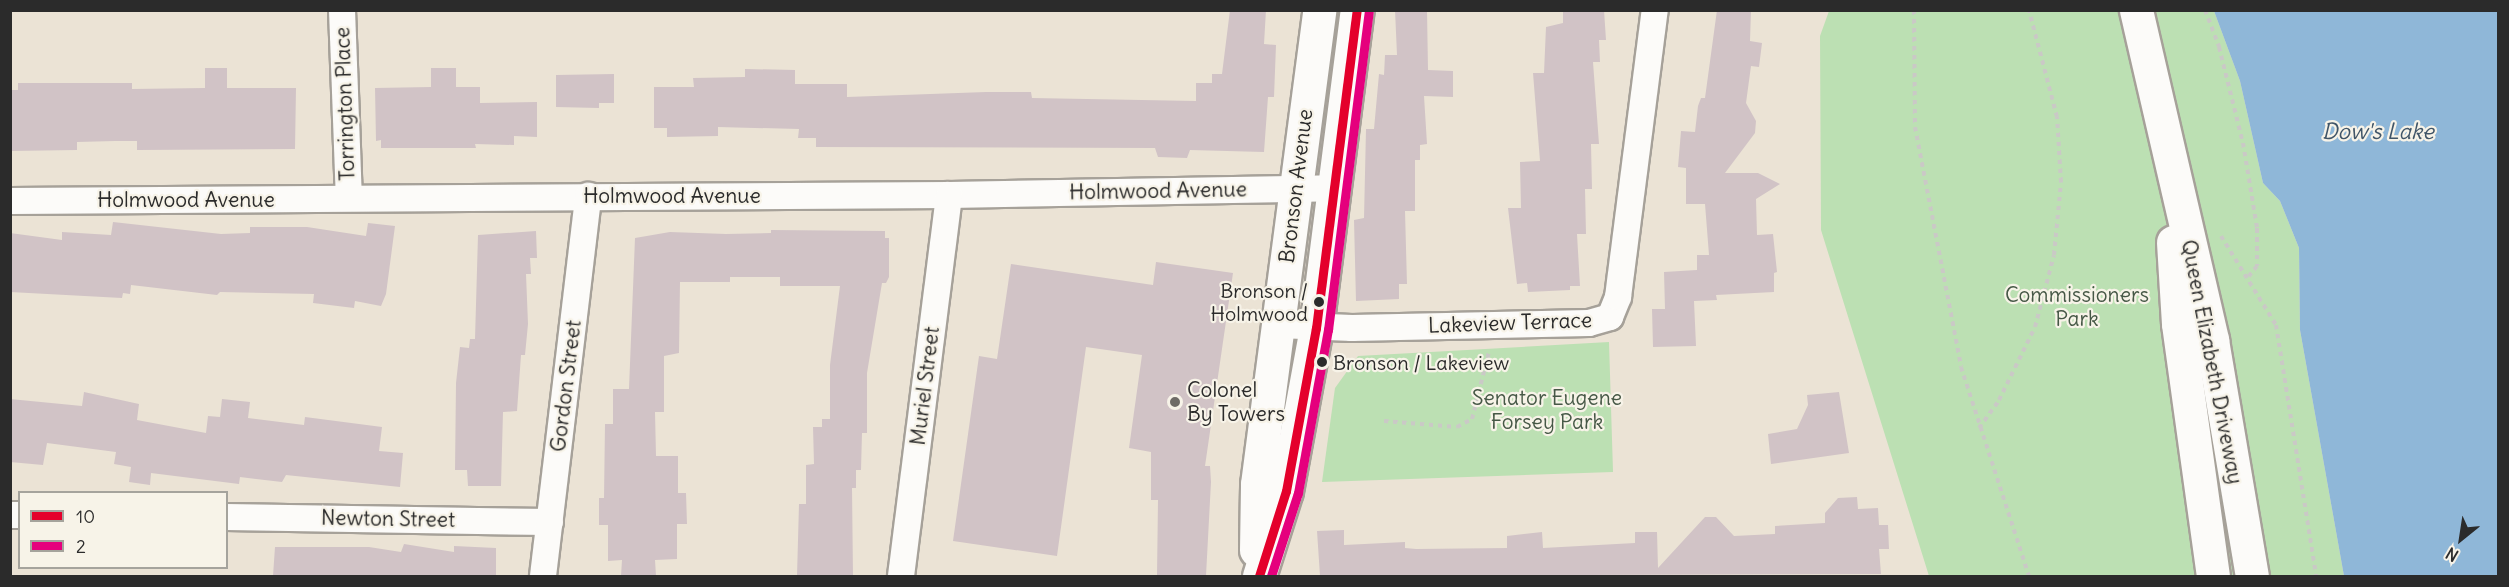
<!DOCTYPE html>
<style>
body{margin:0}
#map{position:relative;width:2509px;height:587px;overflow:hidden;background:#ebe3d5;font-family:Delius,sans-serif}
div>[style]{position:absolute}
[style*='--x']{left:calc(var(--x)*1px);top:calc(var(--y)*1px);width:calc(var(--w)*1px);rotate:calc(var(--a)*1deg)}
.green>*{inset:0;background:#bce0b3}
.water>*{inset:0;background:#8fb7d8}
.building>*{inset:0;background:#d1c3c6}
.path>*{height:4px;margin-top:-2px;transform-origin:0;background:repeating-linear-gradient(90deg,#cac9c6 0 4.5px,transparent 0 9px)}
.roads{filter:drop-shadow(2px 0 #a6a199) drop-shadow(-2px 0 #a6a199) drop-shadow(0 2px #a6a199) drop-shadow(0 -2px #a6a199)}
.street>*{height:26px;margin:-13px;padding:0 13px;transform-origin:13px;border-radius:13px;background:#fcfbf9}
.secondary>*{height:33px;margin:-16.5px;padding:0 16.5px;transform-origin:16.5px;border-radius:16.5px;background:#fcfbf9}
.primary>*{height:33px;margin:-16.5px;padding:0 16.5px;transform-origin:16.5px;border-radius:16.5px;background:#fcfbf9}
.bus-1>*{height:9px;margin:-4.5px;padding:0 4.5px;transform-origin:4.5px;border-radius:4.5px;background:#e4002b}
.bus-2>*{height:9px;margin:-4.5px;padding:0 4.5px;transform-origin:4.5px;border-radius:4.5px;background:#e5007d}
.dots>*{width:16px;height:16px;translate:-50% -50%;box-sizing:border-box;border:3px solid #f7f3e8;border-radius:50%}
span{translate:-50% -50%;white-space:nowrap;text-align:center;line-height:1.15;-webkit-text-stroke:4.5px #f7f3e8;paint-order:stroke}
.bus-label{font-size:20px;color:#2b2b2b}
.right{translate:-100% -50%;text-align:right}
.left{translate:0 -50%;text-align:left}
.street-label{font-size:21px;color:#2b2b2b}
.park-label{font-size:21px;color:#465846}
.poi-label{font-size:21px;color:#2b2b2b}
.water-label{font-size:22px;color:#405568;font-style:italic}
.frame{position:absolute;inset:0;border:12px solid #2b2b2b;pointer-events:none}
.legend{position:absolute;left:18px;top:491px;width:210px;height:78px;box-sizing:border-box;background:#f7f3e8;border:2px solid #a5a39c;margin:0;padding:8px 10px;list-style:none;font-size:18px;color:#2b2b2b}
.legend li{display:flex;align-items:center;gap:12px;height:30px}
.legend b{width:30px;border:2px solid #a5a39c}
.north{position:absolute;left:2431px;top:509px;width:60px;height:60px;-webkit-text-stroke:4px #f7f3e8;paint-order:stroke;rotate:210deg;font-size:16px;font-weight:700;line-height:24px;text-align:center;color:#2b2b2b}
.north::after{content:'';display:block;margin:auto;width:21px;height:27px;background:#2b2b2b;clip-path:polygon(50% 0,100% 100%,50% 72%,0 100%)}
</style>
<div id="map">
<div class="green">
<div style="clip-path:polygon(1829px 11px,2214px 11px,2240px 81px,2263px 183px,2280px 201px,2299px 248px,2300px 330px,2344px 576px,1929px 576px,1821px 230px,1820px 36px)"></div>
<div style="clip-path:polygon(1609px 342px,1613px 472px,1322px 482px,1335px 388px,1358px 356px)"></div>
</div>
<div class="water">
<div style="clip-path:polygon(2214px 11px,2498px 11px,2498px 576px,2344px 576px,2300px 330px,2299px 248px,2280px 201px,2263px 183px,2240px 81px)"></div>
</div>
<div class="building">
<div style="clip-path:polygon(1230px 10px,1266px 10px,1264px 44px,1276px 45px,1274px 97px,1268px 97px,1264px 152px,1190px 150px,1187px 158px,1158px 157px,1155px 148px,816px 147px,816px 138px,798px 138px,799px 129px,718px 127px,718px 136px,667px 137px,667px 128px,654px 128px,654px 87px,694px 87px,693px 78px,745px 77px,745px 69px,795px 70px,795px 84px,847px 84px,847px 97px,986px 92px,1031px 92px,1032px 98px,1196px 101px,1196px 83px,1212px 83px,1212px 74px,1222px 74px)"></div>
<div style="clip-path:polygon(1395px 10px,1427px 10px,1428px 70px,1453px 71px,1453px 97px,1424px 96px,1427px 144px,1420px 145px,1420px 160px,1415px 160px,1415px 211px,1405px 211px,1407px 284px,1399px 284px,1399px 299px,1356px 301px,1354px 220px,1364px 218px,1366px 129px,1374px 129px,1379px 74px,1384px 75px,1385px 55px,1397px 55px)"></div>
<div style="clip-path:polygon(1563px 10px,1604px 10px,1606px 40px,1599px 40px,1600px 62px,1593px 62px,1599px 144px,1591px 144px,1592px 189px,1585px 189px,1586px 234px,1577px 234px,1580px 286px,1570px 286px,1570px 290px,1528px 292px,1527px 283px,1517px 284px,1508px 208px,1521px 208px,1520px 162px,1540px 161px,1533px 73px,1544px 73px,1546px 27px,1563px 23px)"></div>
<div style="clip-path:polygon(1717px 10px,1751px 10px,1750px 41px,1762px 43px,1759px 67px,1751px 66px,1746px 103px,1756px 121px,1755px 133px,1725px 173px,1758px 173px,1780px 184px,1756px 199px,1757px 235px,1773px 234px,1777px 272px,1774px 273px,1774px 292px,1716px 295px,1717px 300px,1694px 301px,1696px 346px,1653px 347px,1652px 309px,1665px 309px,1664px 272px,1697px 270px,1697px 255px,1709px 255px,1705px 204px,1686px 204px,1686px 168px,1678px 167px,1681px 131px,1695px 132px,1698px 106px,1701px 98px,1705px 98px)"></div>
<div style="clip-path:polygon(205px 68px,227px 68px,227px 88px,296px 88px,295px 149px,137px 150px,137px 141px,115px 141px,77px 142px,77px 150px,10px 151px,10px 90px,18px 90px,18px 83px,132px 83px,132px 89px,205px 88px)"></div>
<div style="clip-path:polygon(431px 68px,456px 68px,456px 87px,480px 87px,480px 103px,537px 102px,537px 137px,514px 136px,514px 145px,475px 144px,476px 148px,381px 148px,381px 140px,376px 141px,375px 88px,431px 87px)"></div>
<div style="clip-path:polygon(614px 74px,614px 103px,599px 103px,599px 108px,556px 107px,556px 75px)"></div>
<div style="clip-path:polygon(113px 222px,221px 234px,250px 233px,250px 227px,307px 227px,366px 236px,368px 223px,395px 226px,386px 294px,381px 306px,355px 301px,354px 308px,313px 303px,314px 294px,220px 292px,217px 295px,131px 285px,130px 294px,123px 293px,122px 298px,10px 292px,10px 233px,62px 240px,62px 232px,111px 235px)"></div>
<div style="clip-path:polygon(771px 230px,885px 231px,885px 238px,889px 238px,889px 277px,886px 283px,882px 283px,867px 373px,867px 433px,862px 433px,861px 470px,856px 470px,856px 488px,852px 488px,853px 576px,797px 576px,799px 504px,806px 504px,806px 465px,814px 464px,813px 427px,822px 427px,822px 419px,830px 419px,830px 365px,840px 286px,780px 286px,780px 277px,730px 277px,730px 282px,680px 282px,679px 353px,664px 356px,664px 412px,655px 412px,656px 456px,678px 456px,678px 493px,686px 493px,687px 524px,677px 524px,677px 559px,655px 560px,656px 576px,621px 576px,622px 560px,608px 561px,608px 525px,599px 525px,599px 498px,604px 498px,605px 424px,613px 424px,613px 389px,629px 389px,635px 238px,670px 232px,726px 234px,771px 233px)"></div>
<div style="clip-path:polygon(536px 231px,537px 258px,530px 258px,531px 274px,526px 274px,528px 324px,525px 355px,521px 355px,517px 411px,503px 412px,501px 486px,468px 486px,467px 470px,455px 470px,456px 383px,460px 347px,469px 348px,470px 339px,475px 339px,478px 235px)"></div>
<div style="clip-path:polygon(1156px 262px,1233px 273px,1205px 466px,1210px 466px,1211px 482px,1206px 576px,1157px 576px,1158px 500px,1151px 500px,1151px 452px,1129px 448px,1142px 355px,1086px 347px,1057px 556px,953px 541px,979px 356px,997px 359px,1011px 264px,1153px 285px)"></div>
<div style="clip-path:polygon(84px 392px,139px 404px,137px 420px,206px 433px,208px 416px,220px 417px,222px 399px,250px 402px,248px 418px,304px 425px,305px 417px,382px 427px,379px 451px,403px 453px,400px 487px,286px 475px,282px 482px,240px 477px,239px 484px,151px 473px,150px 485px,129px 482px,131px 467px,114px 464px,116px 452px,47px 443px,43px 465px,10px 462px,10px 399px,82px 406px)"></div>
<div style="clip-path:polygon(1839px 392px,1849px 453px,1771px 464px,1768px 434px,1797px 429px,1808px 405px,1807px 395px)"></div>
<div style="clip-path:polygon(1857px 497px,1858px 509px,1878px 508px,1879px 525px,1888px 525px,1889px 549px,1879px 549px,1881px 574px,1320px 576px,1317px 531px,1344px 530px,1344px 545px,1405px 542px,1405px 548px,1416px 549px,1507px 548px,1507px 536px,1542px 532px,1543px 548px,1635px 543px,1635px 532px,1657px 532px,1658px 568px,1705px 517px,1716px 517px,1734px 536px,1775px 534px,1775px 526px,1825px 523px,1825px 513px,1838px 498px)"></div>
<div style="clip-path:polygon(404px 544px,454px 552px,454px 546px,496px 548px,496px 575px,273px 576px,275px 547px,369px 547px,401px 552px)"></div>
</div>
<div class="path">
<div style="--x:1914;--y:10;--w:117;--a:89.5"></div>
<div style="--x:1915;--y:127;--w:244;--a:79.1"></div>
<div style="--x:1961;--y:367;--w:220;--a:72"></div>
<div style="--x:2205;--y:10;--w:40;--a:69"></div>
<div style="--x:2219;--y:47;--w:99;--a:76"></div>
<div style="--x:2243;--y:143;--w:86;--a:80.6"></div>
<div style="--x:2257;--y:228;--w:38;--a:90"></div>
<div style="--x:2257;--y:266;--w:14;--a:129"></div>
<div style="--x:2221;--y:236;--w:105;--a:58.3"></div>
<div style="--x:2276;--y:325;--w:254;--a:80.9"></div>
<div style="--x:1384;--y:421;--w:73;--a:4.7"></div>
<div style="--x:1457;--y:427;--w:17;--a:-28"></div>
<div style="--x:1472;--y:419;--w:69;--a:-75.8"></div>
<div style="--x:1979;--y:428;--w:34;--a:-54"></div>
<div style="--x:1999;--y:400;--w:81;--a:-63.7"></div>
<div style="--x:2035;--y:327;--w:74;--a:-75.2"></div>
<div style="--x:2054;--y:255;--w:73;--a:-84.5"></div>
<div style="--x:2061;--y:182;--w:65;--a:-93.5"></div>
<div style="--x:2057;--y:117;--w:111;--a:-104.7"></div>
</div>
<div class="roads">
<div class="street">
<div style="--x:342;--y:10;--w:188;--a:87.9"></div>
<div style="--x:10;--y:201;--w:939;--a:-0.37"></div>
<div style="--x:949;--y:195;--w:385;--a:-1"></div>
<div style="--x:1279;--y:325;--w:73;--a:2.4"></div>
<div style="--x:1352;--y:328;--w:237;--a:-1.2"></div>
<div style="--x:1589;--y:323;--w:22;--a:-16"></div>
<div style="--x:1610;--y:317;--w:22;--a:-68"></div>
<div style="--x:1618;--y:297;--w:289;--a:-82.7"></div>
<div style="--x:10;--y:515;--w:10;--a:0"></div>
<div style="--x:226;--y:517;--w:324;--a:0.9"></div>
<div style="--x:543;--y:576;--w:383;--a:-83.2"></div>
<div style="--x:901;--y:576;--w:384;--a:-82.8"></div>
</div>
<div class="secondary">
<div style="--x:2136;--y:10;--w:339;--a:77"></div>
<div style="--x:2212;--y:340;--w:239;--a:80.4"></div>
<div style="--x:2173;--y:242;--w:82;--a:86.5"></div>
<div style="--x:2178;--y:324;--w:254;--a:82.1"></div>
</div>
<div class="primary">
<div style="--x:1256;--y:550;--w:66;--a:-89.1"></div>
<div style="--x:1257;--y:484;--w:478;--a:-82.5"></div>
<div style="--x:1259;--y:576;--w:89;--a:-72.4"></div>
<div style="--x:1286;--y:491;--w:166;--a:-79.6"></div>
<div style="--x:1316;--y:328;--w:321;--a:-82.7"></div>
</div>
</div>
<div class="bus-1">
<div style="--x:1259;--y:576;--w:89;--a:-72.4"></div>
<div style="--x:1286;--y:491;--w:166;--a:-79.6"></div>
<div style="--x:1316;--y:328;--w:321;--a:-82.7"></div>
</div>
<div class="bus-2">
<div style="--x:1271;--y:576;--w:87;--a:-72"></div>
<div style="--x:1298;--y:493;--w:166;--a:-79.6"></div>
<div style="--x:1328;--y:330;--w:321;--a:-82.7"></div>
</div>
<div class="dots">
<div style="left:1319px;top:302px;background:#2b2b2b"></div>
<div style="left:1322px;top:362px;background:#2b2b2b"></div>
<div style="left:1175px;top:402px;background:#6e6b66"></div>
</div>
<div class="bus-label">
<span class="right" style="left:1308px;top:302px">Bronson /<br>Holmwood</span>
<span class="left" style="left:1333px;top:362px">Bronson / Lakeview</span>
</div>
<div class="street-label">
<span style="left:345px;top:104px;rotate:-92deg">Torrington Place</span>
<span style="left:1296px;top:186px;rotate:-83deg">Bronson Avenue</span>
<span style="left:1158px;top:191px;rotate:-1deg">Holmwood Avenue</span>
<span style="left:672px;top:196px">Holmwood Avenue</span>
<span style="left:186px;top:200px">Holmwood Avenue</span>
<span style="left:1510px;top:323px;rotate:-2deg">Lakeview Terrace</span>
<span style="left:2212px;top:362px;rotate:79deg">Queen Elizabeth Driveway</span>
<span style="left:566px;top:386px;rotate:-83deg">Gordon Street</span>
<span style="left:925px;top:386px;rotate:-83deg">Muriel Street</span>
<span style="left:388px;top:519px;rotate:1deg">Newton Street</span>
</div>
<div class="park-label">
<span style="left:2077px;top:307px">Commissioners<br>Park</span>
<span style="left:1547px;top:410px">Senator Eugene<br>Forsey Park</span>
</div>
<div class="poi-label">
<span class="left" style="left:1187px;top:402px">Colonel<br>By Towers</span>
</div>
<div class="water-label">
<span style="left:2378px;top:132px">Dow's Lake</span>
</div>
<div class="frame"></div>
<ul class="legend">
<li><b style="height:8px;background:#e4002b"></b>10</li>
<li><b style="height:8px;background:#e5007d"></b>2</li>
</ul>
<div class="north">N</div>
</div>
